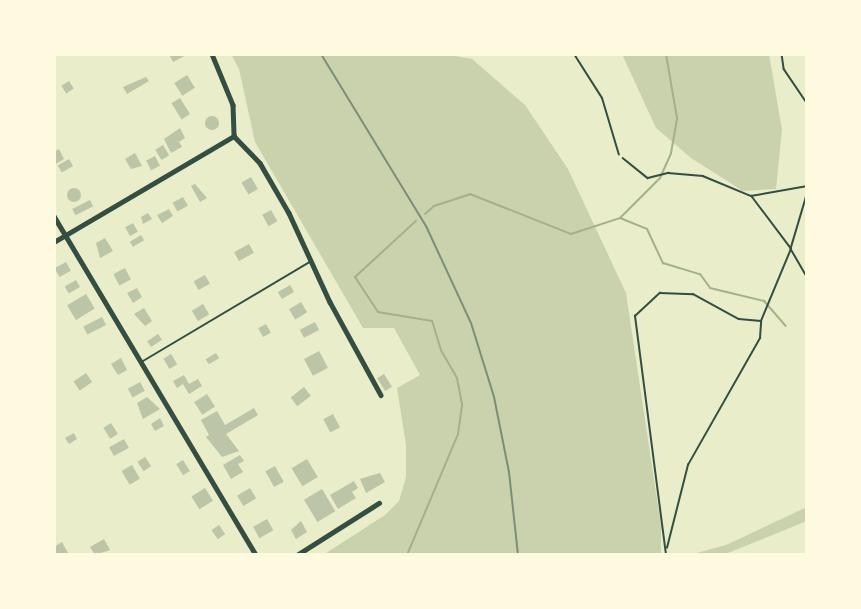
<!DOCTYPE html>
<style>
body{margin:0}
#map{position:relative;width:861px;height:609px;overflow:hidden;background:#e9edc9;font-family:Merriweather,serif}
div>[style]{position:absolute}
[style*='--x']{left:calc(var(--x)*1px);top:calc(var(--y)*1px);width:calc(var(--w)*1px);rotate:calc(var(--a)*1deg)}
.green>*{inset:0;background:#cad2ad}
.stream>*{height:2px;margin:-1px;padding:0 1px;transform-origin:1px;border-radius:1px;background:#a3b18a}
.building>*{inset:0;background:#bcc5a7;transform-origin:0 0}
.round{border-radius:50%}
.path>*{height:1.5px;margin:-0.75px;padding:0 0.75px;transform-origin:0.75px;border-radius:0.75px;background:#344e41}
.service>*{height:2px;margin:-1px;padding:0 1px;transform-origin:1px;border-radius:1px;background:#344e41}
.minor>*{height:4.5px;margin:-2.25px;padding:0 2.25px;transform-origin:2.25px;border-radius:2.25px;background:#344e41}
.rail>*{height:2px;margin:-1px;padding:0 1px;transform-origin:1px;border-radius:1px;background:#7c8e77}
span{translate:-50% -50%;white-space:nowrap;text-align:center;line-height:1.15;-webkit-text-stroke:6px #fefae0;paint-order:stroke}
.frame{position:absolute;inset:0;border:56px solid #fefae0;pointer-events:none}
</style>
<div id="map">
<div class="green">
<div style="clip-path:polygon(231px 54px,444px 54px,472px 59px,525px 105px,568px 169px,626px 293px,661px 526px,661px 555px,323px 555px,385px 515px,399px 501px,406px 477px,406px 445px,397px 388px,420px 375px,394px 328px,363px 328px,255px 142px,239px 69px)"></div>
<div style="clip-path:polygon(622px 54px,769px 54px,782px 130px,776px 189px,743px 191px,691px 158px,656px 128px)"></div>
<div style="clip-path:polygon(807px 507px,807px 521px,723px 555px,689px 555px,726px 545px)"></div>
</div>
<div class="stream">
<div style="--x:425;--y:214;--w:12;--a:-42"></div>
<div style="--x:434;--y:206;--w:38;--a:-18"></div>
<div style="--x:470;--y:194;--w:109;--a:21.6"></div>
<div style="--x:571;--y:234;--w:52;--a:-18.1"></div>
<div style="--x:620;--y:218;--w:57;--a:-45"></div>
<div style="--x:660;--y:178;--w:27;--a:-66"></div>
<div style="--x:671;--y:153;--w:36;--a:-80"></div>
<div style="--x:677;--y:118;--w:65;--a:-99.8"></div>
<div style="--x:620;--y:218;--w:29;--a:22"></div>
<div style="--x:647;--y:229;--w:38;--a:65"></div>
<div style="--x:663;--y:263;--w:39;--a:17"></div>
<div style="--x:700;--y:274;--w:17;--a:54"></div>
<div style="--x:710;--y:288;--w:56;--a:13.5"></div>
<div style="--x:764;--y:301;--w:33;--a:49"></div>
<div style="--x:407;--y:555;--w:131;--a:-67.1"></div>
<div style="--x:458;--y:434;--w:30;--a:-82"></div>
<div style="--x:462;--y:404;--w:26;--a:-101"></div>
<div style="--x:457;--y:378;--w:32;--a:-120"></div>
<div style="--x:441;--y:350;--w:30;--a:-107"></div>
<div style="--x:432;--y:321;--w:55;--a:-170.5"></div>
<div style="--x:378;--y:312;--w:42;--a:-123.3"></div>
<div style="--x:355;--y:277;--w:83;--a:-42.6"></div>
</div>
<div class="building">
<div style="clip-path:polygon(169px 54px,188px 54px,173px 62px)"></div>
<div style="left:187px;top:75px;width:15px;height:15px;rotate:58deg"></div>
<div style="clip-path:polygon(146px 77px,149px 81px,127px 94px,123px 87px)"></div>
<div style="left:69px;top:81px;width:9px;height:9px;rotate:58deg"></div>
<div style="left:180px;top:98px;width:19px;height:10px;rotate:58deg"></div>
<div class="round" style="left:205px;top:116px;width:14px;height:14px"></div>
<div style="clip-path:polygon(180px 128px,185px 138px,179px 142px,182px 147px,171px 153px,164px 139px)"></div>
<div style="left:163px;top:145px;width:12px;height:9px;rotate:59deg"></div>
<div style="clip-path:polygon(59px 149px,64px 159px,54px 165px,54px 152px)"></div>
<div style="clip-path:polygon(135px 153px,142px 166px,131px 169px,125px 159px)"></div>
<div style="left:155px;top:156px;width:11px;height:10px;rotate:63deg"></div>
<div style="left:69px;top:159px;width:8px;height:13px;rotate:60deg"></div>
<div style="left:251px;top:177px;width:14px;height:11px;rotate:60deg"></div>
<div style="clip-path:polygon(195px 184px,207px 198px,200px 202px,191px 186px)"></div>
<div class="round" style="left:67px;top:188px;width:14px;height:14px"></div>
<div style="left:183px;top:197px;width:10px;height:12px;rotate:61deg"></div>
<div style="left:90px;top:200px;width:7px;height:20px;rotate:63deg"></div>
<div style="clip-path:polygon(169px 209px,173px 216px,162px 223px,157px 215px)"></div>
<div style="left:271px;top:210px;width:13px;height:10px;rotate:61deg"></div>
<div style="clip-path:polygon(148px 213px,152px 219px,143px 224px,141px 217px)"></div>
<div style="left:133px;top:223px;width:10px;height:9px;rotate:61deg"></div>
<div style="left:141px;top:235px;width:6px;height:13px;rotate:59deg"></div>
<div style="clip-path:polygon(105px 238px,113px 251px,100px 258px,96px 243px)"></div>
<div style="left:249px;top:244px;width:10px;height:17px;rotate:61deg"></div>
<div style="left:66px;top:262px;width:10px;height:13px;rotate:61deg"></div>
<div style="left:125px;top:268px;width:13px;height:13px;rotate:63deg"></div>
<div style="left:205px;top:275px;width:10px;height:13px;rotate:61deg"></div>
<div style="left:76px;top:280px;width:8px;height:13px;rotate:60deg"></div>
<div style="left:290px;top:285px;width:8px;height:14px;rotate:60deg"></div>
<div style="clip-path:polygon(137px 288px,142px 297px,133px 303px,127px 293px)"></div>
<div style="left:86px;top:294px;width:17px;height:22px;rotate:59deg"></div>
<div style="left:301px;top:302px;width:12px;height:14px;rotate:59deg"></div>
<div style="left:203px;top:304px;width:12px;height:13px;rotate:59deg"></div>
<div style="clip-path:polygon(144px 308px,152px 321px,145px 326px,134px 314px)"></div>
<div style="left:102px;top:317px;width:9px;height:21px;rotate:63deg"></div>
<div style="left:315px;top:322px;width:9px;height:17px;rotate:63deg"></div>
<div style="left:266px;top:324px;width:10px;height:9px;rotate:61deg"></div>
<div style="left:158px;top:334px;width:7px;height:13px;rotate:56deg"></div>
<div style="left:319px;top:351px;width:19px;height:17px;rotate:62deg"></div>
<div style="left:216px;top:353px;width:6px;height:12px;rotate:59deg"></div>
<div style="left:171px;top:354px;width:12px;height:9px;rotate:59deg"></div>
<div style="clip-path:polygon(121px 358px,127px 370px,118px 375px,111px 364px)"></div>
<div style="left:86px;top:373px;width:11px;height:15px;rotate:56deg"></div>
<div style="left:384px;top:374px;width:15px;height:8px;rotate:58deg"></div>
<div style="clip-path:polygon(184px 375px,189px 384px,198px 379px,202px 386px,189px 394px,183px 384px,177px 388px,173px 381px)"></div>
<div style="left:140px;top:382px;width:10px;height:14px;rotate:61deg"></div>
<div style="left:304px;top:387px;width:11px;height:17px;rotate:52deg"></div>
<div style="left:207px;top:394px;width:15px;height:15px;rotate:58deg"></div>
<div style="clip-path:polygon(147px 397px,160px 409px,143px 419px,137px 403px)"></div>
<div style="clip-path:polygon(254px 408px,258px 415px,226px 434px,239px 451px,222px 457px,206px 437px,209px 435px,201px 420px,217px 411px,225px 425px)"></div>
<div style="left:333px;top:414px;width:15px;height:11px;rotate:62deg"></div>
<div style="clip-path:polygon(160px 418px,164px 426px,155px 431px,151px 424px)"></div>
<div style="left:111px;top:423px;width:13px;height:9px;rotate:58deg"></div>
<div style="clip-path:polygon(74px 433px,77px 439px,69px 444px,65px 438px)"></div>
<div style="left:124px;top:439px;width:10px;height:17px;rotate:61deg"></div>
<div style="clip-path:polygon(240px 455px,244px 461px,238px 464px,243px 472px,231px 479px,223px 465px)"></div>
<div style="left:145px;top:457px;width:11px;height:9px;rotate:56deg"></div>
<div style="left:307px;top:459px;width:21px;height:18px;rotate:59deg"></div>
<div style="left:183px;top:460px;width:13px;height:8px;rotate:58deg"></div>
<div style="left:132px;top:465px;width:16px;height:12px;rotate:60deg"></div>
<div style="left:275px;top:466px;width:18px;height:11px;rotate:61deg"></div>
<div style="clip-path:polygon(380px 473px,385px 482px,366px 493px,360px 479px)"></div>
<div style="clip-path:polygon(354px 481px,358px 488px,352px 492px,356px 498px,338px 509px,330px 495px)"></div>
<div style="left:205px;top:488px;width:15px;height:16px;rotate:58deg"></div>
<div style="left:250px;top:488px;width:12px;height:15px;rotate:59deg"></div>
<div style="left:322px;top:489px;width:26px;height:21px;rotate:59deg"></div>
<div style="left:267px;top:519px;width:13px;height:16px;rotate:61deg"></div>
<div style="clip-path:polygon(301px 521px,307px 532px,296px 539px,291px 530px)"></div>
<div style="left:219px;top:525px;width:11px;height:9px;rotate:56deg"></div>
<div style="clip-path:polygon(104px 539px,110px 550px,95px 555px,90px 547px)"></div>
<div style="clip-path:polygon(62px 542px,68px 553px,57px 555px,54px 547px)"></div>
</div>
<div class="path">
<div style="--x:782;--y:54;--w:15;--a:82"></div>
<div style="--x:784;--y:69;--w:41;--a:55.9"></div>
<div style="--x:623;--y:158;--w:32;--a:39"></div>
<div style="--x:648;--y:178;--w:21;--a:-14"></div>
<div style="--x:668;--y:173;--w:35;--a:5"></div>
<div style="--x:703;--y:176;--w:52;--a:22.6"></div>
<div style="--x:751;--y:196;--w:57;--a:-10.1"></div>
<div style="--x:807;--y:195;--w:56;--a:106.5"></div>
<div style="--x:791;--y:249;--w:32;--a:60"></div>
<div style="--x:667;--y:548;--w:86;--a:-75.8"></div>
<div style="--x:688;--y:465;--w:146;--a:-60.4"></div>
<div style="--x:760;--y:338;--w:16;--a:-86"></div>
<div style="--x:666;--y:555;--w:241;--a:-97.4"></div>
<div style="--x:635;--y:316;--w:34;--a:-43"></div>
<div style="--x:660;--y:293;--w:33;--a:2"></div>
<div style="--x:693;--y:294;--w:52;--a:28.5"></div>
<div style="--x:739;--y:319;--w:22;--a:5"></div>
<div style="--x:761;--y:321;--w:78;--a:-67.4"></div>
<div style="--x:791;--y:249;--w:66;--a:-127"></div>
</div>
<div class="service">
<div style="--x:574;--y:54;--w:52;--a:57.5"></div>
<div style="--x:602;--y:98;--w:59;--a:73.4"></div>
<div style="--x:143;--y:361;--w:194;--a:-30.7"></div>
</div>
<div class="minor">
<div style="--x:212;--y:54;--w:55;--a:67.6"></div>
<div style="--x:233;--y:105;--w:31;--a:88"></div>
<div style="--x:234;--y:136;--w:37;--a:46"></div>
<div style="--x:260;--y:163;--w:58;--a:59.9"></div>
<div style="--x:289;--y:213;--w:98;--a:65.3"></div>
<div style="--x:330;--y:302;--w:106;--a:61.3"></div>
<div style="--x:54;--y:216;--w:395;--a:59.2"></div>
<div style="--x:54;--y:242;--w:209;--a:-30.5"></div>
<div style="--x:297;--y:555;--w:97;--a:-32.4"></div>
</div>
<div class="rail">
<div style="--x:321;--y:54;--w:202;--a:58.6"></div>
<div style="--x:426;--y:226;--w:107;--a:65.1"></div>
<div style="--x:471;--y:323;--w:77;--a:72.7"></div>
<div style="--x:494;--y:397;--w:76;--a:78.7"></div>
<div style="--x:509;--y:472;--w:83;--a:83.8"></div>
</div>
<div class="frame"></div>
</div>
